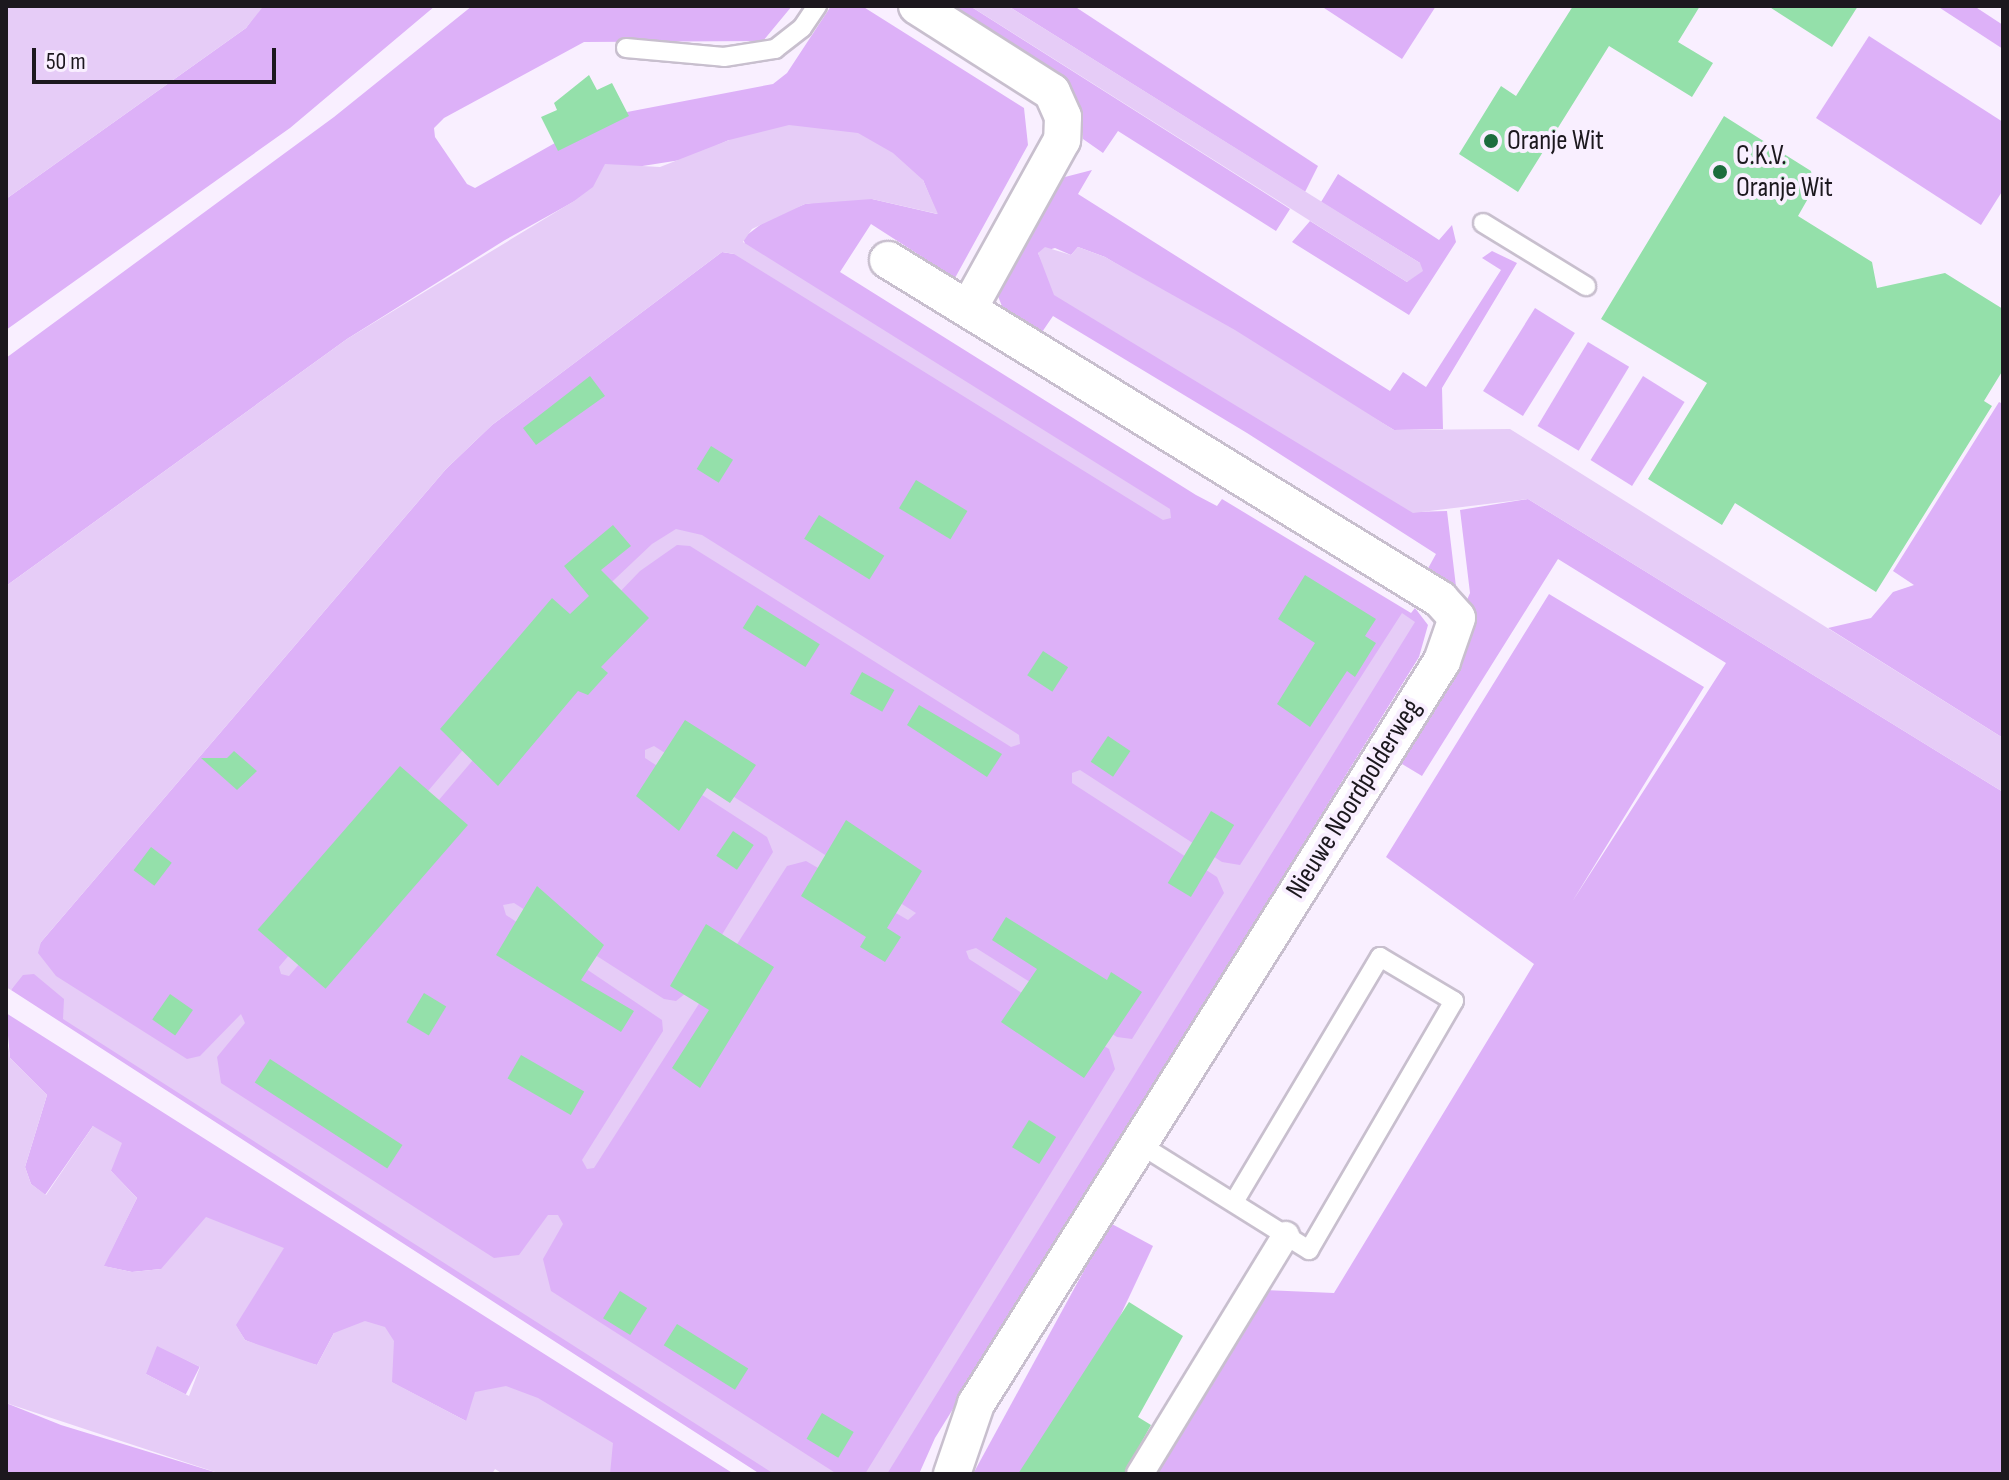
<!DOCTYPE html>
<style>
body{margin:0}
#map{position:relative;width:2009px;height:1480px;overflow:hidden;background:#f9efff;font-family:"Sofia Sans Condensed",sans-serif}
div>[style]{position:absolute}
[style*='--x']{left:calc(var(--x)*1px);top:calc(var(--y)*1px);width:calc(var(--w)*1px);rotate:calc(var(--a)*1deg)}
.green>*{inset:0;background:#ddb1f8;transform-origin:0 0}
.water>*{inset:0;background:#e6ccf7}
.building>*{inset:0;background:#94e0aa;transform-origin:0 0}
.roads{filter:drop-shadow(2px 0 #c8bfce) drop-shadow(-2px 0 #c8bfce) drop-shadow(0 2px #c8bfce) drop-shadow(0 -2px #c8bfce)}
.service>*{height:18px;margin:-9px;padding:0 9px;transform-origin:9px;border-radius:9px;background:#fff}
.pedestrian>*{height:26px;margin:-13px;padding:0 13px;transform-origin:13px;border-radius:13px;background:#fff}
.minor>*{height:36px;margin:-18px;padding:0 18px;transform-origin:18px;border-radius:18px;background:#fff}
.dots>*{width:22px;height:22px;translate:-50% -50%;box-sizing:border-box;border:4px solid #f9efff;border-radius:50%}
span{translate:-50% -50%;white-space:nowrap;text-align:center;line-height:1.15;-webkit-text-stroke:8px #f9efff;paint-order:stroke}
.poi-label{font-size:28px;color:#1c181e}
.left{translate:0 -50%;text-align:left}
.street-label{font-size:28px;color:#1c181e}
.frame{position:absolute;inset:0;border:8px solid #1c181e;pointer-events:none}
.scale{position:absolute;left:32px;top:48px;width:244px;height:36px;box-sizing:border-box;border:4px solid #1c181e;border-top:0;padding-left:10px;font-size:24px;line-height:28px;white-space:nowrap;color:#1c181e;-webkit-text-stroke:6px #f9efff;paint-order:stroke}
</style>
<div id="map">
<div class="green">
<div style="clip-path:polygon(262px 6px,435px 6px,290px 128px,6px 330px,6px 199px,246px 28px)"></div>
<div style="clip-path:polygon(472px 6px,792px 6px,763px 41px,584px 42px,444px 118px,434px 128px,435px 137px,467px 184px,475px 188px,601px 117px,773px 84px,787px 73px,831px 6px,862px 6px,1024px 108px,1028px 145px,955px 278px,871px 224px,840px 272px,1196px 495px,1217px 506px,1222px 499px,1411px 613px,1415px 608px,1428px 625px,1419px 657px,935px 1438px,919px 1474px,760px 1474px,11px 990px,41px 942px,446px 469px,492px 425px,722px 252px,734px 254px,745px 244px,743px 238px,768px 219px,805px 204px,839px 199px,872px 199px,937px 214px,923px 180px,729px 140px,687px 159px,636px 167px,505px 240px,347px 339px,6px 586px,6px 358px,334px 117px)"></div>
<div style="clip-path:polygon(940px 6px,970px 6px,1290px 209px,1276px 231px,1118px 131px,1103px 153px,1083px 139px,1081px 113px,1058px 82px)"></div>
<div style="clip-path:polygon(1008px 6px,1074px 6px,1318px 166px,1305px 192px)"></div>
<div style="clip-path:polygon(1321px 6px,1436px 6px,1402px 59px)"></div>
<div style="clip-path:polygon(1937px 6px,1974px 6px,2003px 25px,2003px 49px)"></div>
<div style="clip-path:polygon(1869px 36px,2003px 122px,2003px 190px,1981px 225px,1816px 118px)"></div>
<div style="clip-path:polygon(1092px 170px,1078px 194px,1390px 391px,1403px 372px,1426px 387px,1501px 270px,1482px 258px,1492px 251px,1517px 263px,1442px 388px,1443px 429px,1394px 430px,1105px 257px,1078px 247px,1071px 255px,1055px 248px,1038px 253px,1053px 284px,1413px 512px,1447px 511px,1457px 595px,1426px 572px,1436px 554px,1247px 433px,1053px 316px,1040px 335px,1004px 311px,995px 289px,998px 278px,1065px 177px)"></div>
<div style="clip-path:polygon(1338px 174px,1439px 240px,1452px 225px,1456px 242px,1409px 315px,1292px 242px,1310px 221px,1407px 282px,1420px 263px,1321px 202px)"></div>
<div style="left:1535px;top:308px;width:47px;height:98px;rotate:32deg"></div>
<div style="left:1588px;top:342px;width:48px;height:98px;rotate:31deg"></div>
<div style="left:1643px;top:376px;width:49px;height:99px;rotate:32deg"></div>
<div style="clip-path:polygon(1999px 402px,2003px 404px,2003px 738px,1828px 628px,1871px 618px,1893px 592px,1914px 585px,1893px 571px)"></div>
<div style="clip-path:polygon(1528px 499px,2003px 792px,2003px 1474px,1146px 1474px,1267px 1290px,1334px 1293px,1534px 964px,1386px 857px,1549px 594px,1704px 687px,1572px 902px,1726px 663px,1558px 559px,1422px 776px,1397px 761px,1470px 593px,1460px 510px)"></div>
<div style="clip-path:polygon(6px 1013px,734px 1474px,610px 1474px,607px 1468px,466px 1421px,391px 1382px,334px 1333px,317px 1365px,285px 1357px,245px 1340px,236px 1326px,161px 1269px,132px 1272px,103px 1266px,137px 1198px,111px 1171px,93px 1126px,45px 1195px,31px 1184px,25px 1167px,47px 1095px,10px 1058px)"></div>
<div style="clip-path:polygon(1110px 1223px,1153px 1246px,1046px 1474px,973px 1474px)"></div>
<div style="left:157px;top:1345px;width:48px;height:31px;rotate:27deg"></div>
<div style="clip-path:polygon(6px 1403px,61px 1425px,221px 1474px,6px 1474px)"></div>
</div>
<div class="water">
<div style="clip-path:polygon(6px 6px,262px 6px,262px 8px,246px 28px,6px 199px)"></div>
<div style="clip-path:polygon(970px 6px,1008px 6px,1420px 263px,1423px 271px,1407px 282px)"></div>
<div style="clip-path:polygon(789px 125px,858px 133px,893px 153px,923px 180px,938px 214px,872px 199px,805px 204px,752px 229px,743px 242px,1170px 509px,1171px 518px,1163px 520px,734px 254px,722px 252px,492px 425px,446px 469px,41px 942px,38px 953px,56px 976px,187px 1059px,200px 1056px,241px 1014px,245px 1023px,217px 1057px,221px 1083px,494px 1258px,519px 1255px,548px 1215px,558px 1215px,563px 1224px,543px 1259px,551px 1291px,837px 1474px,774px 1474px,63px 1019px,64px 999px,34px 974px,23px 975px,11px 990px,6px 987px,6px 586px,347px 339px,574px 201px,593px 187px,605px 164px,660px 167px,729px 140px)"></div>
<div style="clip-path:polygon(1045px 247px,1071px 255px,1078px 247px,1105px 257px,1235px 330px,1394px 430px,1510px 429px,2003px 738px,2003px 792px,1528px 499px,1413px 513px,1054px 295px,1038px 253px)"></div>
<div style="clip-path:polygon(676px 529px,702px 535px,1019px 735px,1020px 744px,1011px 747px,690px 546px,677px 545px,640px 571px,588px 625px,289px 976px,281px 974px,279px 967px,578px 614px,652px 544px)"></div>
<div style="clip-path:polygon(1402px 613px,1415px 622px,887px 1474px,865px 1474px,1115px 1069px,1109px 1049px,969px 959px,966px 951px,976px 948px,1117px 1037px,1132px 1039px,1224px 893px,1217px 877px,1072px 783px,1072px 773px,1080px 770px,1222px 862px,1240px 865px)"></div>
<div style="clip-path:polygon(654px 746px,916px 913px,908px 920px,806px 861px,787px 866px,594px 1168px,587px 1169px,582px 1160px,663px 1031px,662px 1020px,506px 915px,503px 905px,514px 903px,664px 999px,676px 1001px,686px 993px,773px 852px,767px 837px,645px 758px,645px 750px)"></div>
<div style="clip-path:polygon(evenodd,6px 1032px,10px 1058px,47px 1095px,25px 1167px,31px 1184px,46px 1195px,93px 1126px,122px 1143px,111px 1171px,137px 1198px,104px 1266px,132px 1272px,161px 1269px,206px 1217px,284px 1248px,236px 1325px,245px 1340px,317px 1365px,334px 1333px,365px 1321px,385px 1327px,394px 1341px,392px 1382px,466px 1421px,475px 1392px,506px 1386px,538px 1398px,613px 1443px,610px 1474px,503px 1474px,495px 1469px,492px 1474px,221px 1474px,6px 1403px,6px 1032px,157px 1346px,200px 1367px,189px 1396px,146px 1374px,157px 1346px)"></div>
</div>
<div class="building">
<div style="clip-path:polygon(1573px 6px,1700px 6px,1678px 42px,1713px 63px,1692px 97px,1609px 46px,1518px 192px,1459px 154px,1501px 86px,1516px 96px)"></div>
<div style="clip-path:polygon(1768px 6px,1858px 6px,1832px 47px)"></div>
<div style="clip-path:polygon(589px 75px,597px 90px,612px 83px,629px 116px,558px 151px,541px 117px,557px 110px,554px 103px)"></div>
<div style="clip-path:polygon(1724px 116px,1811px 171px,1814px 188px,1798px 216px,1872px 262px,1877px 288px,1945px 273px,2003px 309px,2003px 370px,1984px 401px,1992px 406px,1876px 592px,1735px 503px,1722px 525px,1648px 479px,1707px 383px,1601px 319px)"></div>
<div style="clip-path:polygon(590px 376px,605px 396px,536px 445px,523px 428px)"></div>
<div style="left:711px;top:446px;width:26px;height:27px;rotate:32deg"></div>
<div style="left:916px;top:480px;width:60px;height:33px;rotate:31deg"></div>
<div style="left:819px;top:515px;width:77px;height:28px;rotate:32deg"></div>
<div style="clip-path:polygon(613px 525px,631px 546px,601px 570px,649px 618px,601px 667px,608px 673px,588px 695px,578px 691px,498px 786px,440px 729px,552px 598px,570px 614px,589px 596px,564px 566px)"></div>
<div style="clip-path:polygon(1305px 575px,1376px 619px,1365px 636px,1376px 643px,1355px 677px,1347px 671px,1310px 727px,1277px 704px,1315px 643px,1278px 619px)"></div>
<div style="left:757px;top:605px;width:74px;height:27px;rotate:32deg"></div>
<div style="left:1043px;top:651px;width:30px;height:29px;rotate:33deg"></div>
<div style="left:862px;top:672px;width:37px;height:25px;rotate:29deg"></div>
<div style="clip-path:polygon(919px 705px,1002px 754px,987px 777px,907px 725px)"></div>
<div style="clip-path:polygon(685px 720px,756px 765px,730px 803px,707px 788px,679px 831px,636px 796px)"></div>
<div style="left:1108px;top:736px;width:27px;height:31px;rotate:34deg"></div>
<div style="clip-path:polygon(234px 751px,257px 771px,237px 790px,201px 758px,227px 758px)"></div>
<div style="left:400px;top:766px;width:90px;height:217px;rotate:41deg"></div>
<div style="left:1211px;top:811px;width:27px;height:84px;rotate:31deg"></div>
<div style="clip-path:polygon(846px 820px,922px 871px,887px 928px,901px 937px,885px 962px,860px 947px,866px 937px,801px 896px)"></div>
<div style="left:733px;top:831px;width:25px;height:30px;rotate:34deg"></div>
<div style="left:151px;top:847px;width:26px;height:29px;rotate:37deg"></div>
<div style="clip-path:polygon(537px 886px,604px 945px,581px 980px,634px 1011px,621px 1032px,496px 955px)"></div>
<div style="clip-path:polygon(1006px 917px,1107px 980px,1111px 972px,1142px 992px,1084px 1078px,1001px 1022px,1037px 969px,992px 940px)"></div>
<div style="clip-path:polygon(706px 924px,774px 967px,700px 1088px,672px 1068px,709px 1010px,670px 986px)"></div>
<div style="left:424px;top:993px;width:26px;height:34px;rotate:31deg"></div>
<div style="left:170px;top:994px;width:28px;height:31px;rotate:35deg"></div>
<div style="left:521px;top:1055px;width:73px;height:27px;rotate:30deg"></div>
<div style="left:270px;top:1059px;width:158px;height:28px;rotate:33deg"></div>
<div style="left:1029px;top:1120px;width:32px;height:32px;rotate:32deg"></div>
<div style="left:620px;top:1291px;width:32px;height:32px;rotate:32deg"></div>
<div style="clip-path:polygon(1129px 1302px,1183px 1336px,1138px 1417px,1151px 1425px,1124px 1474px,1018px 1474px)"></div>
<div style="left:677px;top:1324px;width:84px;height:25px;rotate:32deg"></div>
<div style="left:822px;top:1413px;width:37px;height:30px;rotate:31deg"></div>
</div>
<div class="roads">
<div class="service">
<div style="--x:626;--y:48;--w:98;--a:5.2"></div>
<div style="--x:724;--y:57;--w:52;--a:-8.9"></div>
<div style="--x:775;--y:49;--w:34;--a:-38"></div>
<div style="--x:802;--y:28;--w:27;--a:-56"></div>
<div style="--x:1483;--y:223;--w:121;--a:31.5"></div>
<div style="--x:1136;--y:1142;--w:204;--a:32"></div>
<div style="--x:1309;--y:1250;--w:288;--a:-59.8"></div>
<div style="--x:1454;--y:1001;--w:86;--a:-149.3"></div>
<div style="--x:1380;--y:957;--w:285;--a:120.8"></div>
</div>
<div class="pedestrian">
<div style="--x:1140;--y:1474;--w:280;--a:-58.6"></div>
</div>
<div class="minor">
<div style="--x:917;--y:6;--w:160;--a:32.5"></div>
<div style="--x:1052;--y:92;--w:27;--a:66"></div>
<div style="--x:1063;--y:117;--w:23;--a:92"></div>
<div style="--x:1062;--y:140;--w:192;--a:119"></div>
<div style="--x:888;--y:260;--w:648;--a:31.56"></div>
<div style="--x:1440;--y:599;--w:25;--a:48"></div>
<div style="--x:1457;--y:618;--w:46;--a:109.2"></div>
<div style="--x:1442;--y:661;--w:877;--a:122.1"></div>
<div style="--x:976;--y:1404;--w:74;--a:108.9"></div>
</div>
</div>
<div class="dots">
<div style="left:1491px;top:141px;background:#1c6d3d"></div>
<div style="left:1720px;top:172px;background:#1c6d3d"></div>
</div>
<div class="poi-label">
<span class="left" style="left:1507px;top:141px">Oranje Wit</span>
<span class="left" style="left:1736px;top:172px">C.K.V.<br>Oranje Wit</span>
</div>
<div class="street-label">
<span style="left:1354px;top:799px;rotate:-58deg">Nieuwe Noordpolderweg</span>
</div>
<div class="frame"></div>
<div class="scale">50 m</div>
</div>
